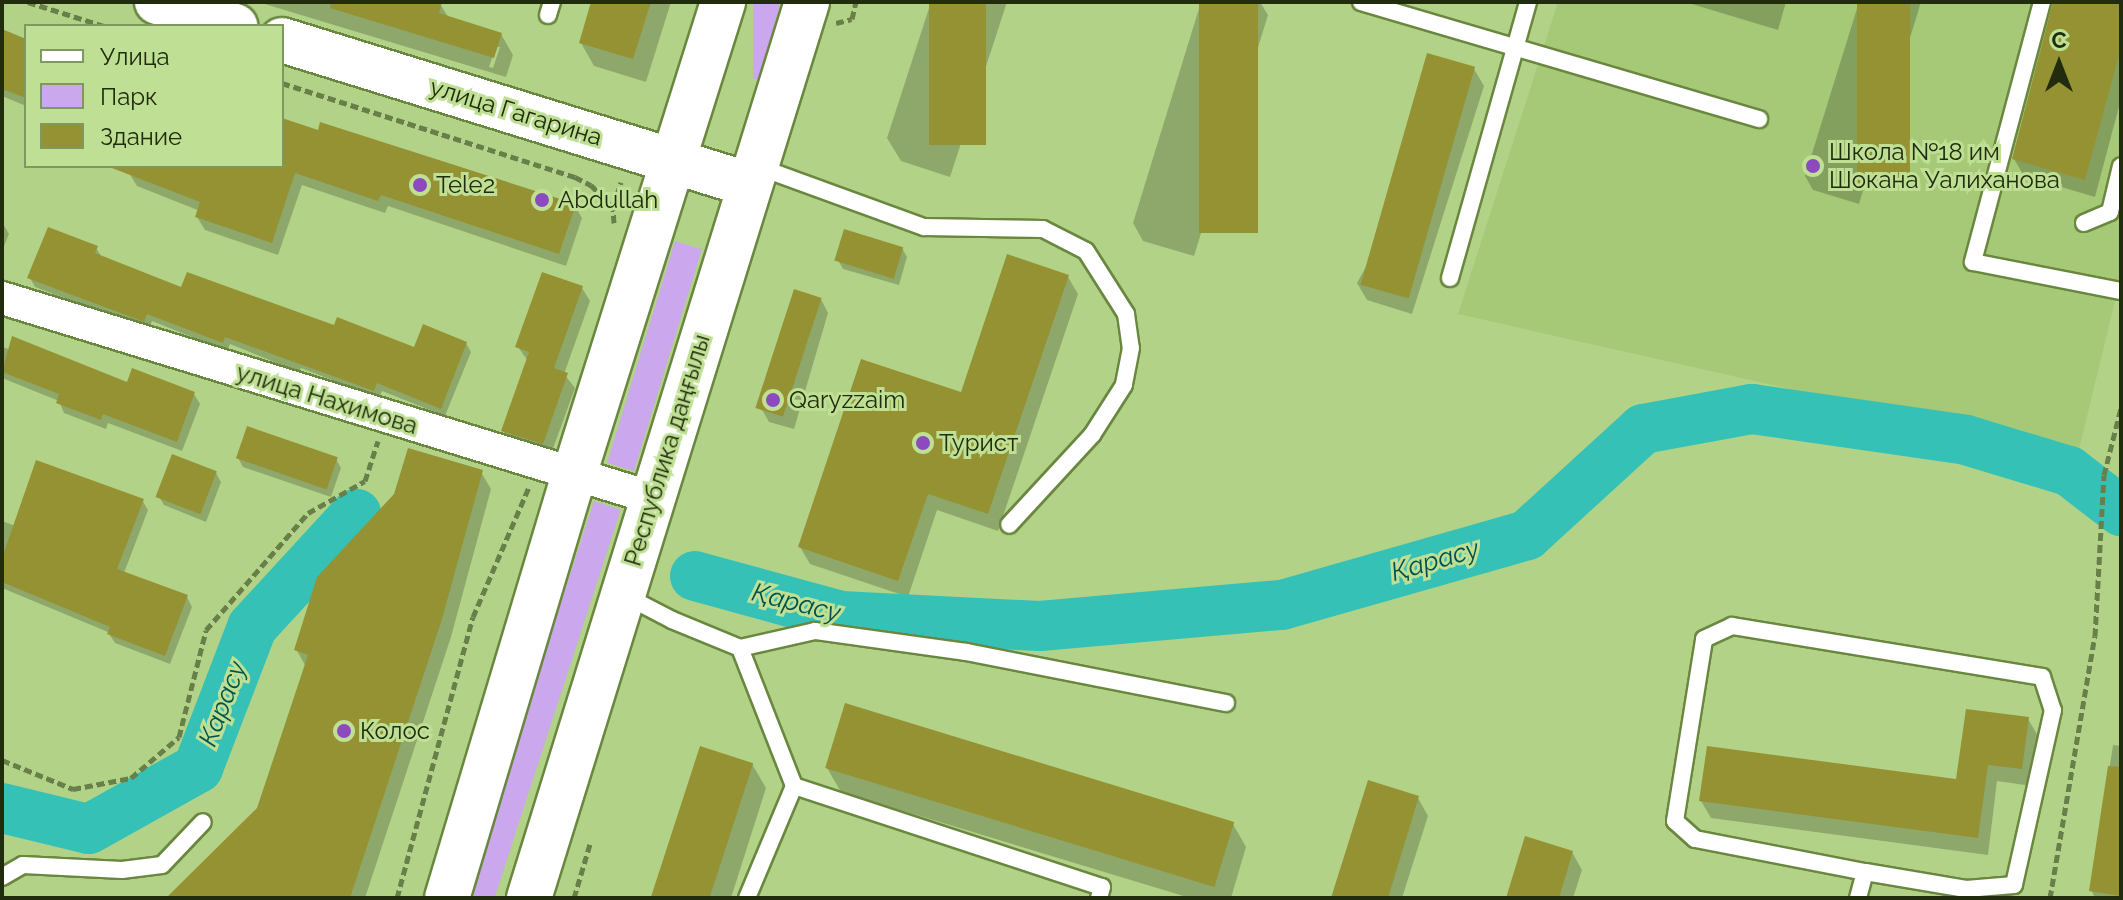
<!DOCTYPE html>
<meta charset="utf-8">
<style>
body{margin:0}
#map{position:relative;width:2123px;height:900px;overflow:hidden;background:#b2d387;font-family:Raleway,sans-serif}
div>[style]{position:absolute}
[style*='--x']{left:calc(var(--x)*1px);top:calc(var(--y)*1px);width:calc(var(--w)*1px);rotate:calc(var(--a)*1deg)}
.built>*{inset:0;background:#a6c977}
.green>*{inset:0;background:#cba7ed;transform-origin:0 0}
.shadow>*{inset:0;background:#0003}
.river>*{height:50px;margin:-25px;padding:0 25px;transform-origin:25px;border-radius:25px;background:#36c1b6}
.building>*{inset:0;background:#959233;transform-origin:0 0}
.path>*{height:5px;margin-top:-2.5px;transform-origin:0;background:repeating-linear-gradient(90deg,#697f4a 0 8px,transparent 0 12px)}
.roads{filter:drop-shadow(2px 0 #6a873f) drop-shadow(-2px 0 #6a873f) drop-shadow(0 2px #6a873f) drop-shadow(0 -2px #6a873f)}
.lane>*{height:16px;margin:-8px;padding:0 8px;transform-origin:8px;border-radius:8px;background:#fff}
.street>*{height:32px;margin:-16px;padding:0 16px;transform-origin:16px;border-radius:16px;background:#fff}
.secondary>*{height:44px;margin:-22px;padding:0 22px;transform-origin:22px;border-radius:22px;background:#fff}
.primary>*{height:44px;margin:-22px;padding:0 22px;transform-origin:22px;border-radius:22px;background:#fff}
.dots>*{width:22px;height:22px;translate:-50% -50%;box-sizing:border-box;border:4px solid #bfe094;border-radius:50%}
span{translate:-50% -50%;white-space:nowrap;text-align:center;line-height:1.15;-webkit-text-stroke:6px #bfe094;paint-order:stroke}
.street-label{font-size:24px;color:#202c0d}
.poi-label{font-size:24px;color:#202c0d}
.left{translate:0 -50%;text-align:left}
.water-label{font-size:26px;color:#00524d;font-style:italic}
.frame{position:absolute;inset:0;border:4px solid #202c0d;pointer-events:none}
.legend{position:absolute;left:24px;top:24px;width:260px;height:144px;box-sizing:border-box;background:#bfe094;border:2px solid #7f985e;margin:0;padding:10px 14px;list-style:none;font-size:24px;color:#202c0d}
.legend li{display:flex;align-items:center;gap:16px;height:40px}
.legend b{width:40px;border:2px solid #7f985e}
.north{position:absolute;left:2019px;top:24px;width:80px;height:80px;-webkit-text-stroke:6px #bfe094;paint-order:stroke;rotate:0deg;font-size:22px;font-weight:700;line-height:32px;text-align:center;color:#202c0d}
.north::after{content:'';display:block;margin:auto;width:28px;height:36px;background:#202c0d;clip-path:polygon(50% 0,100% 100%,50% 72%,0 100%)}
</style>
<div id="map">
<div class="built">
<div style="clip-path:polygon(1558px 2px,2121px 2px,2121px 276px,2078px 454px,1458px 314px)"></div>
</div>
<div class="green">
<div style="left:753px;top:2px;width:26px;height:77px"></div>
<div style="left:675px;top:241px;width:28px;height:232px;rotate:17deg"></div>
<div style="left:594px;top:501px;width:28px;height:416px;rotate:18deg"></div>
</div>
<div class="shadow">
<div style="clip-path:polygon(evenodd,258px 2px,435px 2px,440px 4px,449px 18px,501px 34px,513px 55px,506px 77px,258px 2px,496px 47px,500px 47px,493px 68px,489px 67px,496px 47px)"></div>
<div style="clip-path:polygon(593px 2px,671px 2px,646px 82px,594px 66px,581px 43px)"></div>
<div style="clip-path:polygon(931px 2px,1007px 2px,950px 177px,901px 161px,887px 138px)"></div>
<div style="clip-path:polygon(1201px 2px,1260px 2px,1268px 15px,1194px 256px,1143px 241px,1133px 223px)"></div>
<div style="clip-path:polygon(1685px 2px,1786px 2px,1778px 30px)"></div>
<div style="clip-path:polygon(1859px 2px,1921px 2px,1859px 204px,1813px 190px,1805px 176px)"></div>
<div style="clip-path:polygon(2056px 2px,2121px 2px,2121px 99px,2095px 197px,2024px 176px,2014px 159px)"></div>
<div style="clip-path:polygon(2px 31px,26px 41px,26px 106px,2px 96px)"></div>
<div style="clip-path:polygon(1474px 69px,1484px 86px,1412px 314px,1367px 300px,1357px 283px)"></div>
<div style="clip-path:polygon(282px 120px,575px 206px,582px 218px,566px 266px,388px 206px,385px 213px,302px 185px,278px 255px,205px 230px,197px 217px,200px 211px,137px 186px,129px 173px,132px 166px,282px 166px)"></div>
<div style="clip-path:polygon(2px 222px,9px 234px,2px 251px)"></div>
<div style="clip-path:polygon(96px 248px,101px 256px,183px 290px,415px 350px,466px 343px,471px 352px,445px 416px,382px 391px,379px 398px,301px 368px,299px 372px,230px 344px,227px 351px,152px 321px,149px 330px,35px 287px,30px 278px)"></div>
<div style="clip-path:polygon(902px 248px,907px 257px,899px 285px,843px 269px,838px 260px)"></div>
<div style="clip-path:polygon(1068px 277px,1078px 294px,998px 531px,937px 510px,908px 597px,810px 564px,800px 547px,962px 395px)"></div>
<div style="clip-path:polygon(582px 288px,590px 301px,564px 374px,575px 388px,550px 457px,510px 444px,503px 431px,528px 361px,518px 347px)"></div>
<div style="clip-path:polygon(821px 299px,828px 313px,794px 429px,769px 422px,761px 408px)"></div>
<div style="clip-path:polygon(2px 347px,128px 384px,194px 394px,200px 404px,182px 451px,108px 423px,106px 429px,64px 413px,59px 401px,2px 378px)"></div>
<div style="clip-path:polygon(238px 458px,336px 459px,341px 468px,331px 497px,243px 467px)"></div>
<div style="clip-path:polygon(481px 472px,491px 489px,451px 637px,365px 898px,168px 898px,259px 809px,306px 667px,296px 649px)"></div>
<div style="clip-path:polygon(216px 473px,221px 482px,206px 522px,164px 505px,159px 497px)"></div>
<div style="clip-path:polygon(142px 500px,148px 510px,124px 573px,187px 597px,192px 607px,170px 664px,115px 643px,108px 632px,2px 588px,2px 521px,13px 525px)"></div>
<div style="clip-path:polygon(2028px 719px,2038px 736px,2032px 786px,1997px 781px,1988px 855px,1711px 818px,1701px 801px,1958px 782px)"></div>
<div style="clip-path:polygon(2113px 745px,2121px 746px,2121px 898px,2095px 898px,2091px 890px)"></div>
<div style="clip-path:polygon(752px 764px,766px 788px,731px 898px,655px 898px)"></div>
<div style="clip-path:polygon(827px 768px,1233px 824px,1246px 847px,1231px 898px,1190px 898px,841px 792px)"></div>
<div style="clip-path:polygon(1418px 798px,1428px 816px,1402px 898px,1333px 898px)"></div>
<div style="clip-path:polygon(1572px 852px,1582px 870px,1573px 898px,1508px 898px)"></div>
</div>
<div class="river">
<div style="--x:695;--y:576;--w:151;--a:15.3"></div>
<div style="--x:841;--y:616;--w:199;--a:2.9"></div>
<div style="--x:1040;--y:626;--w:243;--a:-5"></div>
<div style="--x:1282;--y:605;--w:255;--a:-15.9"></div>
<div style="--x:1527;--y:535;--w:157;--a:-42.4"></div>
<div style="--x:1643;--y:429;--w:111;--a:-10.4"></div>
<div style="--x:1752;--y:409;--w:216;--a:8.2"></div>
<div style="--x:1966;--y:440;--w:108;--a:16.8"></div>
<div style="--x:2069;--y:471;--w:66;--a:37.6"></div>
<div style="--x:2;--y:808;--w:89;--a:13.6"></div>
<div style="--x:89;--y:829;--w:125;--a:-29.2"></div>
<div style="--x:198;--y:768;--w:151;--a:-69"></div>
<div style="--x:252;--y:627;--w:154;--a:-47.4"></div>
</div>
<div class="building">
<div style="clip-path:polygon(331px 2px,442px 2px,439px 13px,502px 33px,494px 58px,330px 8px)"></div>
<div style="clip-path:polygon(591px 2px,651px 2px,633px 59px,579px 43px)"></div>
<div style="left:929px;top:2px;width:57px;height:143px"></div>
<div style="left:1199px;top:2px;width:59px;height:231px"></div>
<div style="left:1857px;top:2px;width:53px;height:183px"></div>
<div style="clip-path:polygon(2053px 2px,2121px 2px,2121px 48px,2085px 180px,2012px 159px)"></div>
<div style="clip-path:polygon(2px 29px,26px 39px,26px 98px,2px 89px)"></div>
<div style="left:1427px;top:53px;width:50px;height:241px;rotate:16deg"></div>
<div style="clip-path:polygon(282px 118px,318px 130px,320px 122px,576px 204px,559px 254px,381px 195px,378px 201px,295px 173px,272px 243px,195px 217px,200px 202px,112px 168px,282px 166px)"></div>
<div style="clip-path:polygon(48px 227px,98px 246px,95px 253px,181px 287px,187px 272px,334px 325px,337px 317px,414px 347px,423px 324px,467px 342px,441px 409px,377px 383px,374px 391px,225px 337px,223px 343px,147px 314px,144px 322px,139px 320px,27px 278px)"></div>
<div style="left:844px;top:229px;width:62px;height:33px;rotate:17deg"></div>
<div style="clip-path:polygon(1007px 254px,1069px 275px,988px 514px,928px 494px,898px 581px,798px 547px,861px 359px,961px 392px)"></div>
<div style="clip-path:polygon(542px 272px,583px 286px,554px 368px,568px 373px,543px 444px,501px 431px,529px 352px,515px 347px)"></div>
<div style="left:794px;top:289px;width:29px;height:125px;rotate:18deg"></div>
<div style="clip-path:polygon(12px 336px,127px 382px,132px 368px,195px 392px,177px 442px,103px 414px,101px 420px,56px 403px,59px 394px,2px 372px)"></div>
<div style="left:247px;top:426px;width:96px;height:34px;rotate:19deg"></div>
<div style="clip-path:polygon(408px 448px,483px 470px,442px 619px,350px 898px,166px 898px,257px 808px,308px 655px,294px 650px,317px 577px,394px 494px)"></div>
<div style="left:172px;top:454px;width:48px;height:46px;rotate:21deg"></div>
<div style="clip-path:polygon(36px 460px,144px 499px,117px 569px,188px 595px,165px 656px,107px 634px,110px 627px,2px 582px,2px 558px)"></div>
<div style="left:845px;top:703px;width:407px;height:68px;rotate:17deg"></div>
<div style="clip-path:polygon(1966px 709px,2029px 717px,2022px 769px,1988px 765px,1978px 838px,1699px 801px,1707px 746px,1956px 779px)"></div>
<div style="left:700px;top:746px;width:56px;height:159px;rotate:18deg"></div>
<div style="clip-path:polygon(2108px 766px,2121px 767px,2121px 896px,2089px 891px)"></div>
<div style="clip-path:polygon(1368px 780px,1419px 796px,1388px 898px,1331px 898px)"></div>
<div style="clip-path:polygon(1525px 836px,1573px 851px,1559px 898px,1506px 898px)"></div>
</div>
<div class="path">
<div style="--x:28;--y:2;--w:80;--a:17.5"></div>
<div style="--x:836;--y:23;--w:16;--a:-14"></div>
<div style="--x:852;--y:19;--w:17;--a:-77"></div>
<div style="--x:282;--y:83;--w:308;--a:17.8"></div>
<div style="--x:575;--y:177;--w:18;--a:27"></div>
<div style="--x:591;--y:185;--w:29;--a:46"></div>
<div style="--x:614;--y:223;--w:16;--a:-94"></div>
<div style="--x:613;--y:207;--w:26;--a:-72"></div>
<div style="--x:2;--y:760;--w:77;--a:22.2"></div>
<div style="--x:73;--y:789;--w:59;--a:-10.7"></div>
<div style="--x:131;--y:778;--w:63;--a:-40.5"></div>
<div style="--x:179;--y:737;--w:110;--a:-75.8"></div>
<div style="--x:206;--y:630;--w:155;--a:-48.9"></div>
<div style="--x:308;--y:513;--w:65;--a:-29.3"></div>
<div style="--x:365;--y:481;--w:42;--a:-72"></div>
<div style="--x:397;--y:898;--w:291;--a:-74.9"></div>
<div style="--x:473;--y:617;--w:142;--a:-66.7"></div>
<div style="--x:574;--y:898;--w:56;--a:-73.5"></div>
<div style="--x:2050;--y:898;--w:266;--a:-80.3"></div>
<div style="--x:2095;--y:636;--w:161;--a:-86.8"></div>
<div style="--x:2104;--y:475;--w:69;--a:-75.8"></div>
</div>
<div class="roads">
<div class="lane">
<div style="--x:1361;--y:2;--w:415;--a:16.4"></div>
<div style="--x:2042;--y:2;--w:269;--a:104.9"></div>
<div style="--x:1973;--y:262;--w:151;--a:11.1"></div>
<div style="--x:548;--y:15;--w:14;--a:-73"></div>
<div style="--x:759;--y:167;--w:176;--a:20"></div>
<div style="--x:924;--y:227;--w:119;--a:1"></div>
<div style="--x:1043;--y:229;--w:48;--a:27.1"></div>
<div style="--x:1086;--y:251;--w:75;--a:57.6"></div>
<div style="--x:1126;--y:314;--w:34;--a:82"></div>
<div style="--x:1131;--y:348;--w:38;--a:101"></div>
<div style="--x:1124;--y:385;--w:59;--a:122.6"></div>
<div style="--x:1092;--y:435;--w:122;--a:132.7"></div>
<div style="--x:2084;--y:223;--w:28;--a:-23"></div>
<div style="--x:2110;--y:212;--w:47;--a:-76.6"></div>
<div style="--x:1450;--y:278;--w:287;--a:-74.2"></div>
<div style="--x:624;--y:595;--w:54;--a:27.5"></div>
<div style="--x:672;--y:620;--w:74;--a:22.4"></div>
<div style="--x:740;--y:648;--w:148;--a:68.6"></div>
<div style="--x:794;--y:786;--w:324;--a:18.2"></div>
<div style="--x:1102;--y:887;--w:11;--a:105"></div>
<div style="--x:1732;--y:626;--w:314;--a:9.3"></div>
<div style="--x:2042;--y:677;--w:35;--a:72"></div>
<div style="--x:2053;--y:710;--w:179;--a:102.6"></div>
<div style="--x:2014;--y:885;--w:48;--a:175.2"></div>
<div style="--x:1966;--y:889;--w:102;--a:-170.4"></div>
<div style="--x:1865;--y:872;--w:173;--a:-169"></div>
<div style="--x:1695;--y:839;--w:27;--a:-138"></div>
<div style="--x:1675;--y:821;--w:184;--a:-80.9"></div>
<div style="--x:1704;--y:639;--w:31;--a:-25"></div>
<div style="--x:740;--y:648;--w:77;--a:-12.8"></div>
<div style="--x:815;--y:631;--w:152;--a:7.9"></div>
<div style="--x:966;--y:652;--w:265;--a:11.1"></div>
<div style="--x:2;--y:877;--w:24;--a:-30"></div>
<div style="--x:23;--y:865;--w:99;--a:2.9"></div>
<div style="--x:122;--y:870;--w:40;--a:-7.1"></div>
<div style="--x:162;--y:865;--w:59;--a:-46.4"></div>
<div style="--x:747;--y:898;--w:121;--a:-67.2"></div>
<div style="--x:1858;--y:898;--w:27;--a:-75"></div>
</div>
<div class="street">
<div style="--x:2;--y:298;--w:681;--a:17.08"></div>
</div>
<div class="secondary">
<div style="--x:157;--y:2;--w:82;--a:17.1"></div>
<div style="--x:282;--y:40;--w:490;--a:17.2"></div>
</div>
<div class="primary">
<div style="--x:447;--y:898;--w:442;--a:-73.3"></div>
<div style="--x:574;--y:475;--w:496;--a:-72.5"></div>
<div style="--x:529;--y:898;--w:938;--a:-72.76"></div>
</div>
</div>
<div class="dots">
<div style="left:1813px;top:166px;background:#8c4abf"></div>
<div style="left:420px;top:185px;background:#8c4abf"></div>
<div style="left:542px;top:200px;background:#8c4abf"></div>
<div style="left:773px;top:400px;background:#8c4abf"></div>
<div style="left:923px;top:443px;background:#8c4abf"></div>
<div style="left:344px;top:731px;background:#8c4abf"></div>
</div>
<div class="street-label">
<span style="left:516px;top:112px;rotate:17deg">улица Гагарина</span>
<span style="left:327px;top:399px;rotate:17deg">улица Нахимова</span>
<span style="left:667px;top:450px;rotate:-73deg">Республика даңғылы</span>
</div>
<div class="poi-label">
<span class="left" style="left:1829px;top:166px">Школа №18 им<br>Шокана Уалиханова</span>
<span class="left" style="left:436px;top:185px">Tele2</span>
<span class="left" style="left:558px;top:200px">Аbdullah</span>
<span class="left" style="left:789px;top:400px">Qaryzzaim</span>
<span class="left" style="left:939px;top:443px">Турист</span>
<span class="left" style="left:360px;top:731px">Колос</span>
</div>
<div class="water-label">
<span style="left:1435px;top:561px;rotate:-16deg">Қарасу</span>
<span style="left:796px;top:603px;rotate:14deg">Қарасу</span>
<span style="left:223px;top:704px;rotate:-69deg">Карасу</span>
</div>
<div class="frame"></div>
<ul class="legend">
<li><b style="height:10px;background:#fff"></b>Улица</li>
<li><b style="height:22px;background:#cba7ed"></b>Парк</li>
<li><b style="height:22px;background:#959233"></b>Здание</li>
</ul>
<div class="north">С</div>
</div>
